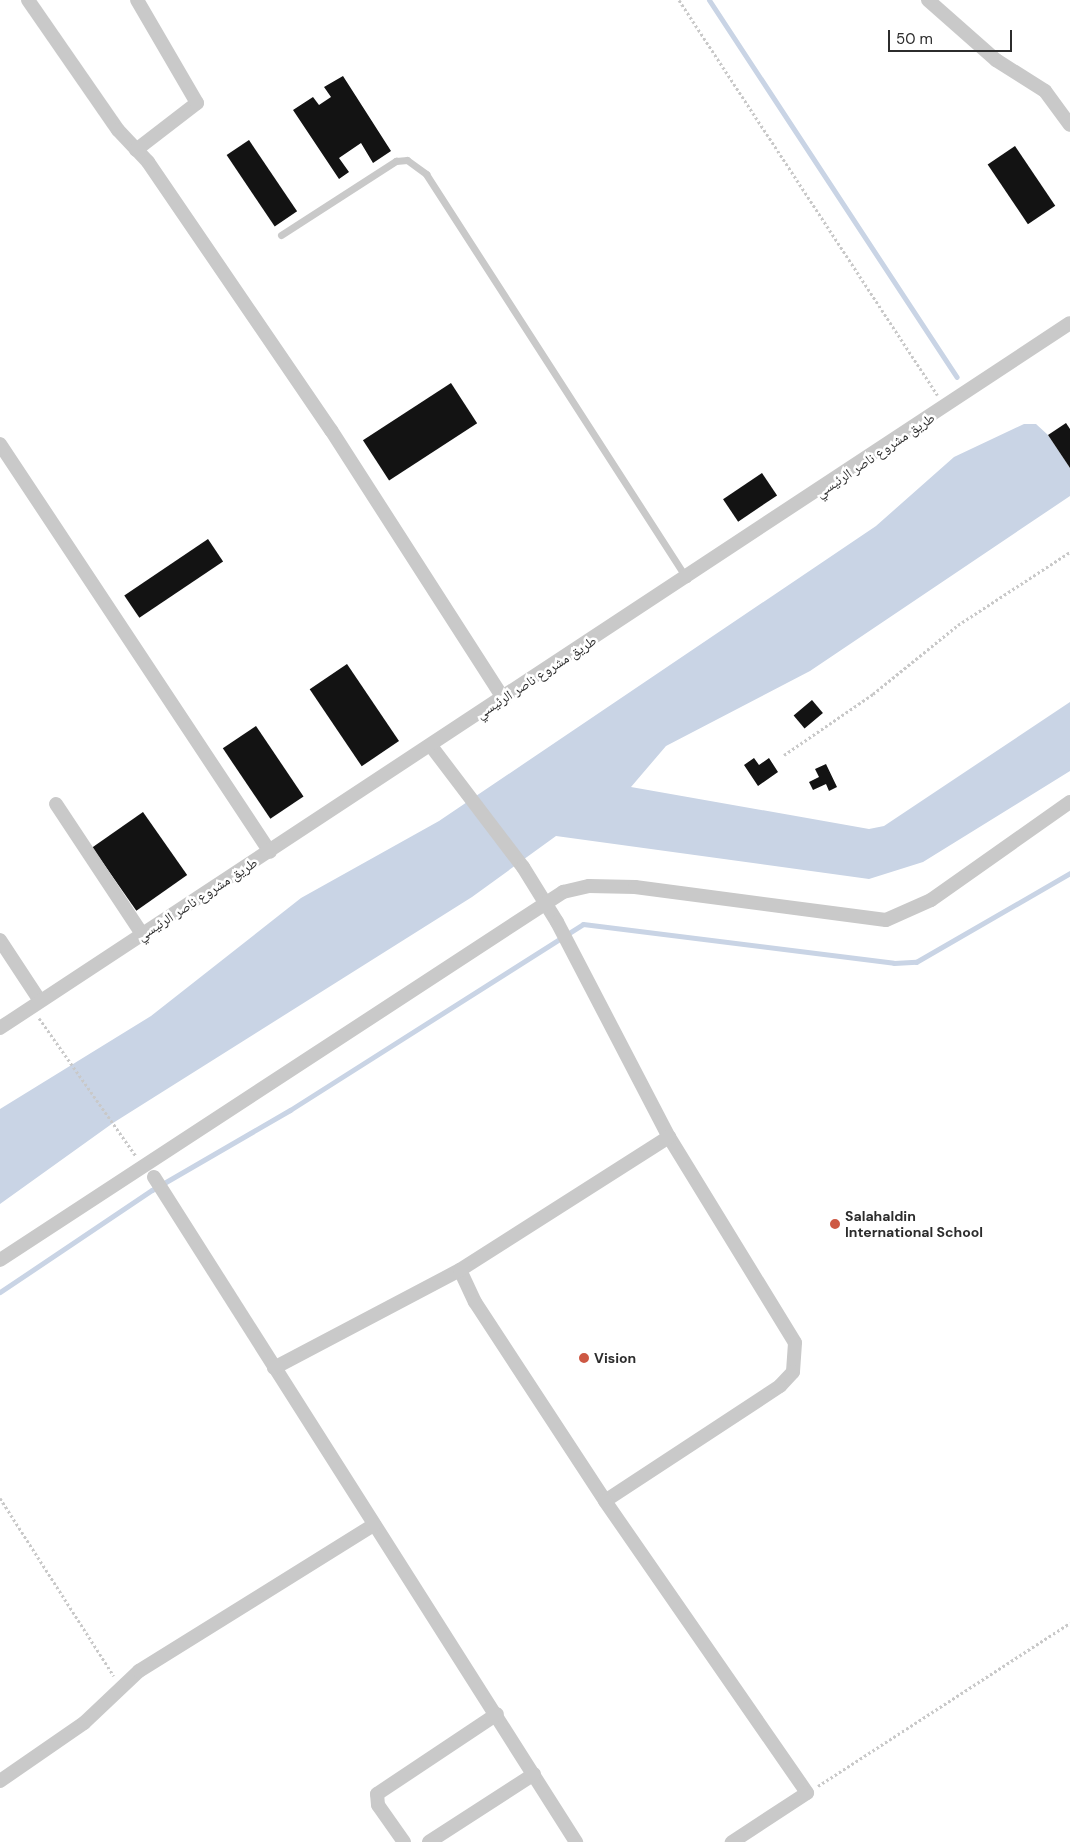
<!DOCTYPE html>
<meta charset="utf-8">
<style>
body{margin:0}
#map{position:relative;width:1070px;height:1842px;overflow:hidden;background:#fff;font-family:"DM Sans","Noto Naskh Arabic",sans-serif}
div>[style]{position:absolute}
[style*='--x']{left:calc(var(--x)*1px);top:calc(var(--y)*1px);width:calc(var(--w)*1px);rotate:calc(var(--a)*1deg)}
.water>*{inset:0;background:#c9d4e5}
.stream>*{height:5px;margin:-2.5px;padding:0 2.5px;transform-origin:2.5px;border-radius:2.5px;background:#c9d4e5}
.building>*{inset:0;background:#131313;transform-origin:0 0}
.path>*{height:3px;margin-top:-1.5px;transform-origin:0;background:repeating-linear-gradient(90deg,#c9c9c9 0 2.5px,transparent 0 5px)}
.lane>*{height:7px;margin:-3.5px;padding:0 3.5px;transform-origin:3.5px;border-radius:3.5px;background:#c9c9c9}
.street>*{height:14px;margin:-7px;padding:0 7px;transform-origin:7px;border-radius:7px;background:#c9c9c9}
.dots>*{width:14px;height:14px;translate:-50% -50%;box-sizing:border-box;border:2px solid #fff;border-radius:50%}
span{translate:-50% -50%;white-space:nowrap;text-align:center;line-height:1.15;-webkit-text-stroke:5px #fff;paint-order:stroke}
.street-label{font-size:14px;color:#2c2c2c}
.poi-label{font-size:14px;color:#2c2c2c;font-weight:700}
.left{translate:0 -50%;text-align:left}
.scale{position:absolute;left:888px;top:30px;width:124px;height:22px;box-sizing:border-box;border:2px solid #2c2c2c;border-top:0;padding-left:6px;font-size:15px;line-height:18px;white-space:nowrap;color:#2c2c2c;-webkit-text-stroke:4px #fff;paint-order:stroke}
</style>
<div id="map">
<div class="water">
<div style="clip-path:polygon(1024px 424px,1036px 424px,1048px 435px,1070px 468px,1070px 496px,810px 671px,666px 746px,631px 787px,869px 829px,884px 826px,1070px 702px,1070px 771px,923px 862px,869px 879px,556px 836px,472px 897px,113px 1123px,0 1204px,0 1109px,151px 1016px,301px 898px,439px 821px,876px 526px,954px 457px)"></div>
</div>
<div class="stream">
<div style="--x:709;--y:0;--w:451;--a:56.7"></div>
<div style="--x:0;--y:1292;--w:183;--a:-33.9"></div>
<div style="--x:152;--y:1190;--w:160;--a:-30.1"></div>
<div style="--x:290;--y:1110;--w:347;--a:-32.4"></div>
<div style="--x:583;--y:924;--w:313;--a:7.1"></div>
<div style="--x:894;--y:963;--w:22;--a:-3"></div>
<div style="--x:916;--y:962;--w:178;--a:-30"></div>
</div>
<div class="building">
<div style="clip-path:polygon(343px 76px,391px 151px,373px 163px,361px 143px,339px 158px,349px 172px,339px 179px,293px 110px,313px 97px,319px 105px,331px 97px,324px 87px)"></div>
<div style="left:249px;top:140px;width:86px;height:27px;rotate:56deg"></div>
<div style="left:1015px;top:146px;width:72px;height:33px;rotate:56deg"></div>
<div style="left:451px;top:383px;width:48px;height:105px;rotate:57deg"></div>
<div style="clip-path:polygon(1066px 423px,1070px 429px,1070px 468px,1048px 435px)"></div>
<div style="left:762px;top:473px;width:27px;height:47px;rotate:56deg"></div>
<div style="left:208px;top:539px;width:27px;height:101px;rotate:56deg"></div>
<div style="left:347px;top:664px;width:93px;height:45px;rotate:56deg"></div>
<div style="left:812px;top:700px;width:17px;height:24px;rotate:50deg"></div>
<div style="left:256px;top:726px;width:85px;height:40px;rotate:56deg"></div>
<div style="clip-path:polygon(754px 758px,759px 765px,769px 758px,778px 772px,758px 786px,744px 765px)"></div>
<div style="clip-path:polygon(826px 764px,837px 787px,829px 791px,826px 784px,813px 790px,809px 782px,819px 777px,815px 769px)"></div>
<div style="left:143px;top:812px;width:77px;height:62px;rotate:55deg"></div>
</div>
<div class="path">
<div style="--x:679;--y:0;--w:472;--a:56.8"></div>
<div style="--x:784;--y:755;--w:108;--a:-34.4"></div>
<div style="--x:873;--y:694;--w:109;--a:-39.1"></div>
<div style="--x:958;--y:625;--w:134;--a:-33.1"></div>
<div style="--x:39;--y:1018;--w:169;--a:54.9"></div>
<div style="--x:0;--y:1498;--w:211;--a:57.4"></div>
<div style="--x:818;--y:1786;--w:300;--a:-32.9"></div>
</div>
<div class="lane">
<div style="--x:281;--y:235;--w:137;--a:-32.8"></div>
<div style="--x:396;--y:161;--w:11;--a:-5"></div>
<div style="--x:407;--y:160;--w:24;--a:36"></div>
<div style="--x:426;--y:174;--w:482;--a:57.2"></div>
</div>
<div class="street">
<div style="--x:28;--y:0;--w:158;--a:55.3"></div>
<div style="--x:118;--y:130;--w:44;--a:46.8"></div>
<div style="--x:148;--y:162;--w:325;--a:55.7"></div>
<div style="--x:331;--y:430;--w:320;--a:57.3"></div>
<div style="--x:928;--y:0;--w:91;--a:41.4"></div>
<div style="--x:996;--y:60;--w:58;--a:32.3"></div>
<div style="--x:1045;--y:91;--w:42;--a:53.7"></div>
<div style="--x:136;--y:150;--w:77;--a:-37.6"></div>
<div style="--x:197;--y:103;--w:119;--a:-120.2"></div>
<div style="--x:0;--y:444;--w:489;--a:56.5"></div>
<div style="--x:431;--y:746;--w:152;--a:52.8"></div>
<div style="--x:523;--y:867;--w:65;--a:58.3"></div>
<div style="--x:557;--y:922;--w:242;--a:62.5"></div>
<div style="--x:669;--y:1137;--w:241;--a:58.5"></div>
<div style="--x:795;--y:1343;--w:29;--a:94"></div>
<div style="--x:793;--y:1372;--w:19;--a:133"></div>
<div style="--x:780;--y:1386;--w:209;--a:146.7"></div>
<div style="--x:56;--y:804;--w:156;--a:56.5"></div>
<div style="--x:0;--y:940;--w:73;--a:56.7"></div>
<div style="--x:0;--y:1028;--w:1281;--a:-33.38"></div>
<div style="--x:154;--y:1177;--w:788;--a:57.6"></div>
<div style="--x:0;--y:1260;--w:673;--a:-33.17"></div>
<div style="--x:563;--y:892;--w:27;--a:-13"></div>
<div style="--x:589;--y:886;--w:46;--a:1.2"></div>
<div style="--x:635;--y:887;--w:253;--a:7.5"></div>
<div style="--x:886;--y:920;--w:49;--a:-24"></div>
<div style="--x:931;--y:900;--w:170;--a:-35.2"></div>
<div style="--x:460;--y:1270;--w:35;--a:65"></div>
<div style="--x:475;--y:1302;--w:238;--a:56.8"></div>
<div style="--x:605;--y:1501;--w:355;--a:55.3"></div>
<div style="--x:807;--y:1793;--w:90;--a:146.8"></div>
<div style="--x:274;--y:1368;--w:210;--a:-27.8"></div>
<div style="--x:460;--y:1270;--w:248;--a:-32.5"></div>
<div style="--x:0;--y:1781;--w:102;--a:-34.6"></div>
<div style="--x:84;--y:1723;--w:76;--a:-43.4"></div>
<div style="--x:139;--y:1671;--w:277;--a:-31.9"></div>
<div style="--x:404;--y:1842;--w:45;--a:-125.1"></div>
<div style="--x:378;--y:1805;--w:11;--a:-95"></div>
<div style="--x:377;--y:1794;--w:144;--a:-33.7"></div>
<div style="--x:429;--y:1842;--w:125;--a:-32.9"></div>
</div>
<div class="dots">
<div style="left:835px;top:1224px;background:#cd5843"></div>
<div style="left:584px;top:1358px;background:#cd5843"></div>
</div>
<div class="street-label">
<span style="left:875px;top:455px;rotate:-34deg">طريق مشروع ناصر الرئيسي</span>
<span style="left:536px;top:677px;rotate:-33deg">طريق مشروع ناصر الرئيسي</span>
<span style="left:197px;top:899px;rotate:-33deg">طريق مشروع ناصر الرئيسي</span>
</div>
<div class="poi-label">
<span class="left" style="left:845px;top:1224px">Salahaldin<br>International School</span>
<span class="left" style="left:594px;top:1358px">Vision</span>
</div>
<div class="scale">50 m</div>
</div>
